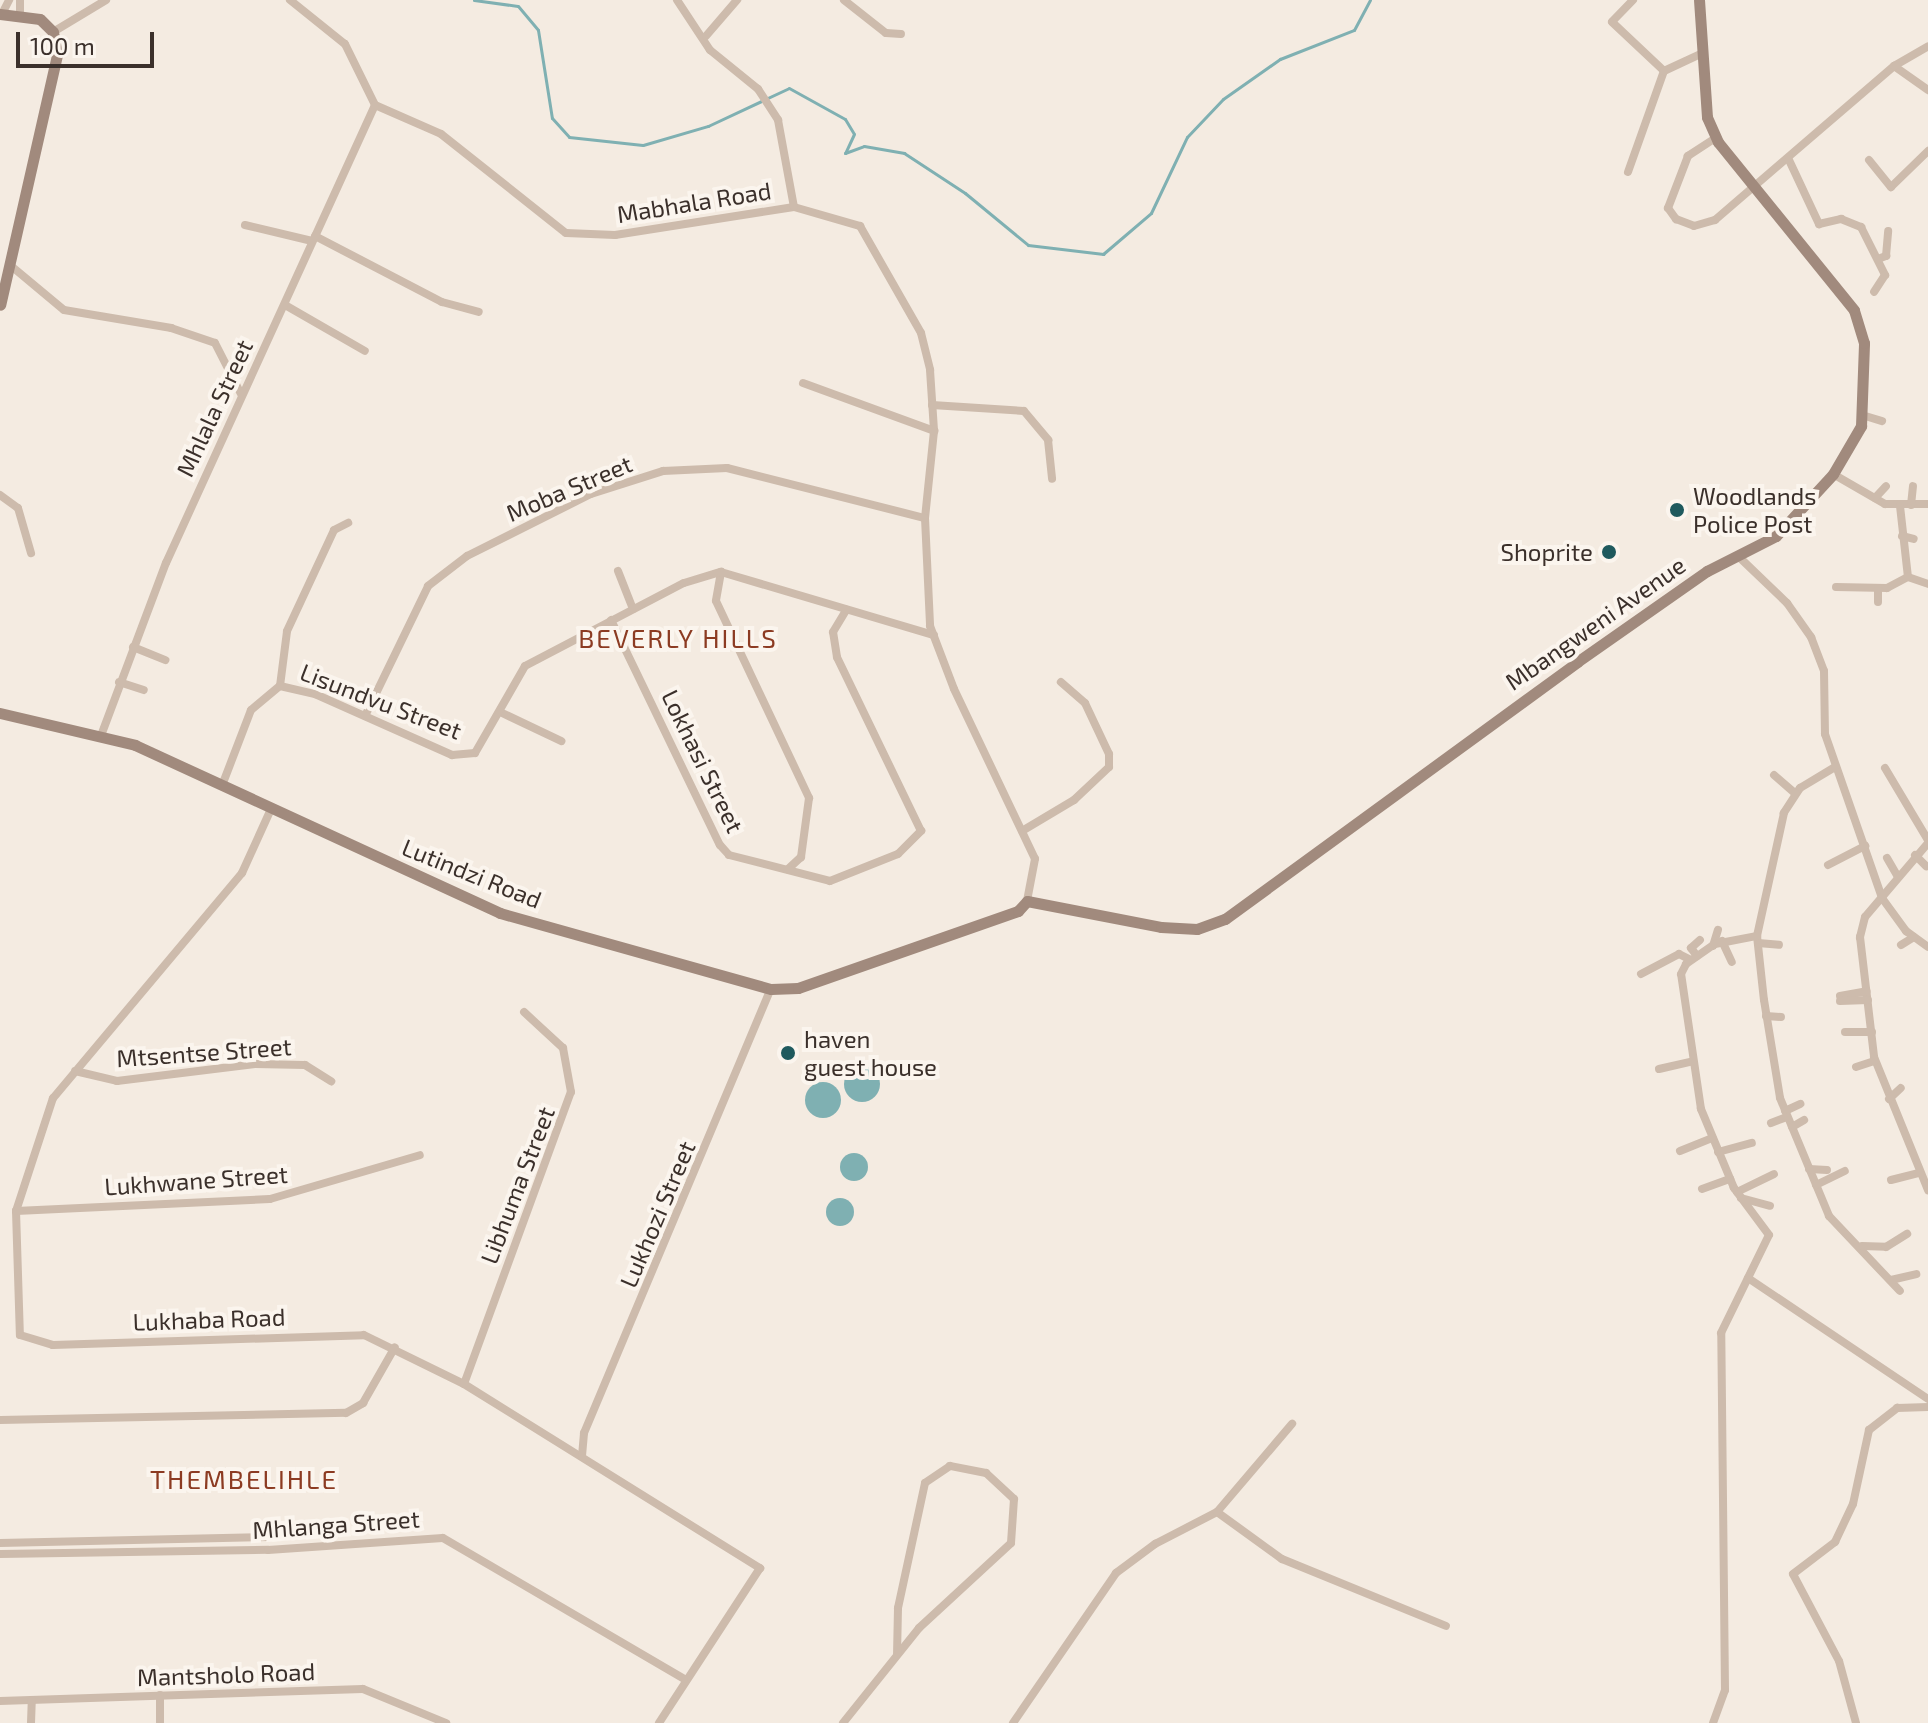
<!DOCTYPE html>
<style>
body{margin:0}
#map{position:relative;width:1928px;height:1723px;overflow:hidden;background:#f4ebe1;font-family:"Exo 2",sans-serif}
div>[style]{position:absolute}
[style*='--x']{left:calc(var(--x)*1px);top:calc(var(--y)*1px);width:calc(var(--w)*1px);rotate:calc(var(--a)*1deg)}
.water>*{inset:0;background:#7fb0b2}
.round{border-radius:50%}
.stream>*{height:3px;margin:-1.5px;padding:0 1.5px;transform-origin:1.5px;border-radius:1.5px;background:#7fb0b2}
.street>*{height:8px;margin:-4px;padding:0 4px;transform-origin:4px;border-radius:4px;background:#cdbbac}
.secondary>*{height:11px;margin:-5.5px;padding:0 5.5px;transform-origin:5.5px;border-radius:5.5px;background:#a18a7d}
.dots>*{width:22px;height:22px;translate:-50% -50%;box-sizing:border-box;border:4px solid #fbf5ee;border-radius:50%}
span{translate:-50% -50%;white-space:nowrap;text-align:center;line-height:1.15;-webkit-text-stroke:8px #fbf5ee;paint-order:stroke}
.street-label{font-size:24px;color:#3b302b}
.poi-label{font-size:24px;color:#3b302b}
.left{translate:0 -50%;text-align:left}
.right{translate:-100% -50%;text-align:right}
.neighbourhood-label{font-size:26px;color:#8c3b22;letter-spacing:2px}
.scale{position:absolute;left:16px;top:32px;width:138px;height:36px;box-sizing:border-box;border:4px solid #3b302b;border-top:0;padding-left:10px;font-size:24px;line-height:28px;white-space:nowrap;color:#3b302b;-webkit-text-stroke:6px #fbf5ee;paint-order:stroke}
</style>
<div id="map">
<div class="water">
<div class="round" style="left:844px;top:1066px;width:36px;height:36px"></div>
<div class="round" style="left:805px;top:1082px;width:36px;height:36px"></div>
<div class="round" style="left:840px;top:1153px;width:28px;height:28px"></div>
<div class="round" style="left:826px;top:1198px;width:28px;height:28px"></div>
</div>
<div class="stream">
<div style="--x:474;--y:0;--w:44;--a:7.8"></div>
<div style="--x:518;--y:6;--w:31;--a:50"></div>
<div style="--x:538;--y:30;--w:89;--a:81"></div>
<div style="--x:552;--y:118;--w:25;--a:48"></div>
<div style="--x:569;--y:137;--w:74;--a:6.2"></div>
<div style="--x:643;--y:145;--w:68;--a:-16.3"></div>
<div style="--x:708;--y:126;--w:89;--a:-25.1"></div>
<div style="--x:789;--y:88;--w:64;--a:29"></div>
<div style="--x:845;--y:119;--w:17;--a:59"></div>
<div style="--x:854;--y:134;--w:21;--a:115"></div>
<div style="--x:845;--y:153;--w:20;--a:-20"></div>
<div style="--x:864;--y:146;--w:41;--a:9.9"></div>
<div style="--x:904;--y:153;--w:73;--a:33.3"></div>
<div style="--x:965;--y:193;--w:82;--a:39.5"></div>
<div style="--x:1028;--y:245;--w:76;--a:6.8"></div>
<div style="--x:1103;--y:254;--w:63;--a:-40.5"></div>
<div style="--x:1151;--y:213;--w:84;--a:-64.7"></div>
<div style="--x:1187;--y:137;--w:52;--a:-46.5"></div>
<div style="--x:1223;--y:99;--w:70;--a:-35.1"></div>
<div style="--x:1280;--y:59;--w:79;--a:-21.4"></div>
<div style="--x:1354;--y:30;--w:34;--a:-62"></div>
</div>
<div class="street">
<div style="--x:290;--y:0;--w:70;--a:38.7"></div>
<div style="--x:345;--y:44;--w:68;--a:63.8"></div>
<div style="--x:375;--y:105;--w:72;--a:23.7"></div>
<div style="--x:441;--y:134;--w:159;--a:38.4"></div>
<div style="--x:566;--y:233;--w:49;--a:2.3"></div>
<div style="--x:615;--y:235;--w:181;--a:-8.9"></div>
<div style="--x:794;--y:207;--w:69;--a:16.1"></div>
<div style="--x:860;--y:226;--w:123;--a:60.3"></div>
<div style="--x:921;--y:333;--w:38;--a:76"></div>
<div style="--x:930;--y:370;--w:61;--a:86.2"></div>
<div style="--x:934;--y:431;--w:87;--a:95.9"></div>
<div style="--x:925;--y:518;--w:108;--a:87.3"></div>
<div style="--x:930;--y:626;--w:67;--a:69.1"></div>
<div style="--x:954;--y:689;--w:188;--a:64.5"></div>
<div style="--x:1035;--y:859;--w:43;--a:100.8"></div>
<div style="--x:677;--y:0;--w:60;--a:56.6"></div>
<div style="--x:710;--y:50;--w:62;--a:39.1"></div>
<div style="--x:758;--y:89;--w:37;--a:57"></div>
<div style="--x:778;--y:120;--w:88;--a:79.6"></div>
<div style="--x:844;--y:0;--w:53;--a:38.2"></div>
<div style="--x:886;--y:33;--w:15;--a:4"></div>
<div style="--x:1633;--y:0;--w:30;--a:134"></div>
<div style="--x:1612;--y:22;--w:71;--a:43.3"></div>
<div style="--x:2;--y:14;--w:16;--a:-63"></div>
<div style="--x:20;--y:15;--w:15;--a:-90"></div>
<div style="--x:53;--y:32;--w:62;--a:-31.1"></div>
<div style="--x:706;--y:36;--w:48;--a:-49.3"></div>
<div style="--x:1894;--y:66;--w:42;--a:35.2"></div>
<div style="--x:1717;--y:137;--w:35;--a:147"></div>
<div style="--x:1688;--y:156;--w:56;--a:111"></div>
<div style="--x:1668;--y:208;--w:14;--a:54"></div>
<div style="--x:1676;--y:219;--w:19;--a:21"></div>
<div style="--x:1694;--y:226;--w:22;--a:-16"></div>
<div style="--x:1715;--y:220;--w:236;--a:-40.7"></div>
<div style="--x:1894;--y:66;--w:39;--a:-30"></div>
<div style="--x:1789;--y:160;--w:71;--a:64.9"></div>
<div style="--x:1819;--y:224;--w:23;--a:-13"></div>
<div style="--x:1841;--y:219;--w:22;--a:22"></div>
<div style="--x:1861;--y:227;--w:54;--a:63.4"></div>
<div style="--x:1885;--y:275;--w:20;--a:123"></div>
<div style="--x:1869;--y:160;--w:35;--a:51"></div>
<div style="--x:1891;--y:187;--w:52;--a:-44.2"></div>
<div style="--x:1628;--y:172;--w:107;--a:-70.4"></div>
<div style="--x:1664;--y:71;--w:40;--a:-25"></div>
<div style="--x:245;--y:225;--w:69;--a:13.4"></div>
<div style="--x:315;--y:236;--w:143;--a:27.5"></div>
<div style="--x:442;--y:302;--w:38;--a:15"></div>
<div style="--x:1878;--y:259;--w:9;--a:-21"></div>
<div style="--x:1886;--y:256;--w:25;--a:-85"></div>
<div style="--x:10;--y:265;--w:70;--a:39.8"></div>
<div style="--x:64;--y:310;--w:109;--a:9.5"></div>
<div style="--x:171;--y:328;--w:46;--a:18.8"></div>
<div style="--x:215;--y:343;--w:57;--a:63"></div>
<div style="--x:285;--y:305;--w:92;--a:29.9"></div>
<div style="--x:803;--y:383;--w:140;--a:20.1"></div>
<div style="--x:932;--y:405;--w:92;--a:3.7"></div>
<div style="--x:1024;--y:411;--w:38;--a:50"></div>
<div style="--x:1048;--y:440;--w:39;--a:84"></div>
<div style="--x:1862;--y:415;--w:21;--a:17"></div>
<div style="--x:1833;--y:474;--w:60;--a:30"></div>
<div style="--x:1885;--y:504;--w:43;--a:0"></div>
<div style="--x:0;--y:495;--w:22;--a:36"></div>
<div style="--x:18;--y:508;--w:47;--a:73.9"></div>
<div style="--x:1875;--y:498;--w:16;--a:-47"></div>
<div style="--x:1911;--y:505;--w:19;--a:-84"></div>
<div style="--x:1900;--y:506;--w:71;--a:83.6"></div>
<div style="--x:1908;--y:577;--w:21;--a:19"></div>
<div style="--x:1902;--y:536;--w:12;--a:14"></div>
<div style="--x:1738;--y:556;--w:68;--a:43.8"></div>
<div style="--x:1787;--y:603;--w:42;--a:54.8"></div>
<div style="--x:1811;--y:637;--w:36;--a:69"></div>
<div style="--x:1824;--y:671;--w:63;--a:89.1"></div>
<div style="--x:1825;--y:734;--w:174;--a:70.8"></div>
<div style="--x:1882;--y:898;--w:41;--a:54"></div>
<div style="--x:1906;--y:931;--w:27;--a:36"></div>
<div style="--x:618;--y:571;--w:41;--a:68.5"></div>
<div style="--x:721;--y:572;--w:29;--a:100"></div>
<div style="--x:716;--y:601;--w:218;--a:64.7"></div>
<div style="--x:809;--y:798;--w:60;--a:97.7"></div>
<div style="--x:801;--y:857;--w:18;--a:137"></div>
<div style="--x:1836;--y:587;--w:51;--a:1.1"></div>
<div style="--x:1887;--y:588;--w:24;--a:-28"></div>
<div style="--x:1878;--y:602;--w:14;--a:-90"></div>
<div style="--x:611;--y:620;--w:250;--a:64.2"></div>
<div style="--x:720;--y:845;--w:13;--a:48"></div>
<div style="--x:729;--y:855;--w:104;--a:14.4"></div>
<div style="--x:830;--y:881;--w:73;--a:-21.7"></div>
<div style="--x:898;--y:854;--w:33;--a:-45"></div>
<div style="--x:921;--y:831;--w:193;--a:-115.8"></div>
<div style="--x:837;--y:657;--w:25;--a:-99"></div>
<div style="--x:833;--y:632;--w:26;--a:-59"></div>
<div style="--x:133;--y:647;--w:35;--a:22"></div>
<div style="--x:119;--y:682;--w:26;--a:18"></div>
<div style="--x:280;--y:686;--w:55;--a:-82.7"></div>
<div style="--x:287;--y:631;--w:111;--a:-65"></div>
<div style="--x:334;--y:530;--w:16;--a:-27"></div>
<div style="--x:500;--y:712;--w:68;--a:25.4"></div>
<div style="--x:365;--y:716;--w:144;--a:-64.1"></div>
<div style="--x:428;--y:586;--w:49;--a:-37.6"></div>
<div style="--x:467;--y:556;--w:139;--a:-26.6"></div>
<div style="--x:591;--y:494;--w:76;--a:-17.7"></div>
<div style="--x:663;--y:471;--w:64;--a:-2.7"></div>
<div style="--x:727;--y:468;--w:204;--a:14.2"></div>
<div style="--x:102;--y:733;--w:182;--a:-69.4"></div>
<div style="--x:166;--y:563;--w:503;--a:-65.47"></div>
<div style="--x:1835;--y:767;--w:41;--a:149"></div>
<div style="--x:1800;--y:788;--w:30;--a:123"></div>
<div style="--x:1784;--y:813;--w:126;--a:102.4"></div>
<div style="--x:1757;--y:936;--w:64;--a:83.8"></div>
<div style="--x:1764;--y:1000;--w:99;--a:80.7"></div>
<div style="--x:1780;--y:1098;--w:128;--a:67.4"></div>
<div style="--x:1829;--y:1216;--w:103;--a:46.6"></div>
<div style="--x:1885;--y:768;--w:84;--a:59.2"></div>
<div style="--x:1774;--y:775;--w:28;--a:41"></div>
<div style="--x:223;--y:783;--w:78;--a:-69"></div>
<div style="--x:251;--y:710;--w:38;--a:-40"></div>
<div style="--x:280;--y:686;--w:36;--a:13"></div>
<div style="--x:315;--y:694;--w:150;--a:24"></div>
<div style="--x:452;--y:755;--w:23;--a:-5"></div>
<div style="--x:475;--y:753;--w:100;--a:-60.1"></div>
<div style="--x:525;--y:666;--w:179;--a:-27.6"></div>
<div style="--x:684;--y:583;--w:39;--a:-17"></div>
<div style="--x:721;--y:572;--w:222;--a:16.5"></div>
<div style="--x:271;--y:809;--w:70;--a:114.4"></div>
<div style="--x:242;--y:873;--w:294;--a:130"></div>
<div style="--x:53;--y:1098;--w:119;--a:108.1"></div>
<div style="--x:16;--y:1211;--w:124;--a:88.2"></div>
<div style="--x:20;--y:1335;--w:34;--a:17"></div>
<div style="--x:53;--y:1345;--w:311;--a:-1.8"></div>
<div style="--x:364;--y:1335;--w:111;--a:26.1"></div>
<div style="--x:464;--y:1384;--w:349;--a:31.9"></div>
<div style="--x:760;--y:1568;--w:185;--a:123.1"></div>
<div style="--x:1022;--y:831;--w:61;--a:-30.8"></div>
<div style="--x:1074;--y:800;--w:48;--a:-43.3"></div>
<div style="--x:1109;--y:767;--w:13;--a:-90"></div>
<div style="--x:1109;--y:754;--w:56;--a:-115.2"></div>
<div style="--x:1085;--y:703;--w:32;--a:-139"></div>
<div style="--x:1928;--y:843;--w:97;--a:130.4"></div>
<div style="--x:1865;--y:917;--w:21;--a:104"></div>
<div style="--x:1860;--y:937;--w:121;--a:83.3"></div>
<div style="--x:1874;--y:1057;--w:144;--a:67.9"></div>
<div style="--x:1915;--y:855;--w:16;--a:45"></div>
<div style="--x:1887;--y:858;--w:22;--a:60"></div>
<div style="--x:1828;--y:865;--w:42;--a:-27.2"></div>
<div style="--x:1722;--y:941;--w:23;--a:65"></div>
<div style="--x:1758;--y:943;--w:21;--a:5"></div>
<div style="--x:1901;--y:945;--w:15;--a:-32"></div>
<div style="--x:1713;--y:946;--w:17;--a:-73"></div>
<div style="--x:1697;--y:956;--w:10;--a:-127"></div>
<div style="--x:1691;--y:948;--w:12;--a:-42"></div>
<div style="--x:1641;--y:974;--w:43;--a:-27.8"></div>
<div style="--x:1679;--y:954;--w:13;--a:27"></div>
<div style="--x:1840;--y:996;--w:27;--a:-10"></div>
<div style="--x:1840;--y:1001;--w:28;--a:-2"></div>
<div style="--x:1766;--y:1016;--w:15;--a:4"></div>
<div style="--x:1845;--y:1032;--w:27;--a:0"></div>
<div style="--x:1856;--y:1067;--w:20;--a:-18"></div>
<div style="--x:1659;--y:1069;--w:32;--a:-13"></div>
<div style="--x:75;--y:1071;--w:43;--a:13.4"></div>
<div style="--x:117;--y:1081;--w:139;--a:-7"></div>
<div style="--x:255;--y:1064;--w:50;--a:1.1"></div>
<div style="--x:305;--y:1065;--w:31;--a:32"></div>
<div style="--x:1889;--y:1099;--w:16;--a:-43"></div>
<div style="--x:1785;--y:1111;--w:17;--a:-25"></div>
<div style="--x:1771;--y:1123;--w:17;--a:-21"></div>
<div style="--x:1792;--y:1127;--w:14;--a:-30"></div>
<div style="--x:1680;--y:1151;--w:35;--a:-22"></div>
<div style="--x:1718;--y:1152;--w:35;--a:-15"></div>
<div style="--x:1809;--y:1169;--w:18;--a:3"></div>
<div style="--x:1891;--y:1180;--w:30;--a:-14"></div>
<div style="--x:1816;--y:1185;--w:32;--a:-26"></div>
<div style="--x:1702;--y:1189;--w:30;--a:-20"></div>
<div style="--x:1737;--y:1192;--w:41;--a:-25.9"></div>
<div style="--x:1741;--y:1198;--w:30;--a:15"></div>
<div style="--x:16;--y:1211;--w:254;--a:-2.7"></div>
<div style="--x:270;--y:1199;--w:156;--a:-16.3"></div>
<div style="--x:1862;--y:1246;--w:24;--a:2"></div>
<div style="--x:1886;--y:1247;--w:25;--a:-32"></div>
<div style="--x:1748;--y:1278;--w:217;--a:33.9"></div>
<div style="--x:1891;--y:1280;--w:26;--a:-13"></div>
<div style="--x:464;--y:1384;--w:311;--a:-69.9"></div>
<div style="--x:571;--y:1092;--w:45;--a:-100.3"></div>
<div style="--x:563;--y:1048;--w:53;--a:-137.3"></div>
<div style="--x:0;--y:1420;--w:346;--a:-1.2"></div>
<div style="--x:346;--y:1413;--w:20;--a:-30"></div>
<div style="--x:363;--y:1403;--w:64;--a:-60.3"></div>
<div style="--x:582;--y:1456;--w:23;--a:-85"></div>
<div style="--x:584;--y:1433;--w:482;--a:-67.2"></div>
<div style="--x:1217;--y:1512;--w:80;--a:35.9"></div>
<div style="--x:1282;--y:1559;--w:177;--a:22.2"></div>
<div style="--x:0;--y:1543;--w:268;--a:-1.3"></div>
<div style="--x:268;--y:1537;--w:11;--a:-41"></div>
<div style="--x:0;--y:1554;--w:268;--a:-0.9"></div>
<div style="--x:268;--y:1550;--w:175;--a:-3.9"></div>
<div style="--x:443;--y:1538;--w:279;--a:30.3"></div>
<div style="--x:0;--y:1701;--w:363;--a:-1.9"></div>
<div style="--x:363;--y:1689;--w:90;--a:22.3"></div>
<div style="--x:31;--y:1723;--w:23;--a:-88"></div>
<div style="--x:160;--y:1723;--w:28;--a:-90"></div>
<div style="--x:843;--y:1723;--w:122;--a:-51.3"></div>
<div style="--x:919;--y:1628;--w:125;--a:-42.7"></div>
<div style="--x:1011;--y:1543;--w:44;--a:-86.1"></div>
<div style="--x:1014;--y:1499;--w:38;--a:-137"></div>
<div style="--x:986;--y:1473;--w:37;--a:-169"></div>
<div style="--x:950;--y:1466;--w:30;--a:146"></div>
<div style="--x:925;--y:1483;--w:128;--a:102.2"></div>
<div style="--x:898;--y:1608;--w:46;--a:91.2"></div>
<div style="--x:1013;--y:1723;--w:182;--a:-55.5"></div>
<div style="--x:1116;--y:1573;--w:49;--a:-36.6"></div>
<div style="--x:1155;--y:1544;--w:70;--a:-27.3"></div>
<div style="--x:1217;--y:1512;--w:116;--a:-49.6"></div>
<div style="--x:1713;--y:1723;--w:35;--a:-70"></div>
<div style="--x:1725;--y:1690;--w:357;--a:-90.6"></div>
<div style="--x:1721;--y:1333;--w:109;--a:-63.9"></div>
<div style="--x:1769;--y:1235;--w:59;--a:-126.7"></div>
<div style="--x:1734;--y:1188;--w:86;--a:-112.7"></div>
<div style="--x:1701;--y:1109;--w:136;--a:-98.4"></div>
<div style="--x:1681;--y:974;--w:11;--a:-63"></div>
<div style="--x:1686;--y:964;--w:35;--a:-35"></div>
<div style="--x:1715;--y:944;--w:43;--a:-10.8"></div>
<div style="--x:1856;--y:1723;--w:64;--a:-105.3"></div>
<div style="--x:1839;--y:1661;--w:98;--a:-117.9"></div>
<div style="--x:1793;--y:1574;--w:53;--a:-37.3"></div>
<div style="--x:1835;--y:1542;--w:42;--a:-64.7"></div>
<div style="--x:1853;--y:1504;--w:76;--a:-77.8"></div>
<div style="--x:1869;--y:1430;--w:36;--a:-38"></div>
<div style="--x:1897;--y:1408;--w:31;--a:-2"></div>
</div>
<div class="secondary">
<div style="--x:0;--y:14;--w:40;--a:7.1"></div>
<div style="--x:40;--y:19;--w:18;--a:45"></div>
<div style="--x:53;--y:32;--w:23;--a:80"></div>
<div style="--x:57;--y:55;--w:256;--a:102.8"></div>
<div style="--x:0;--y:713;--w:139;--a:13.3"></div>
<div style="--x:135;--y:745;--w:402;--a:24.7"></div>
<div style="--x:500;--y:913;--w:281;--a:15.7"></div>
<div style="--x:771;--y:989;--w:27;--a:-2"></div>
<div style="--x:798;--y:988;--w:233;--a:-19.3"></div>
<div style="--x:1018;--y:911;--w:13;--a:-48"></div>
<div style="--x:1027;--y:901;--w:136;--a:11"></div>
<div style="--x:1161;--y:927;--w:36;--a:3"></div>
<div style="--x:1197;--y:929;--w:30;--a:-20"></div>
<div style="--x:1225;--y:919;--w:436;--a:-36.1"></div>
<div style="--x:1577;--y:662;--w:159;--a:-35"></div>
<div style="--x:1707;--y:571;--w:77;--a:-26.9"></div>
<div style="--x:1776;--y:536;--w:84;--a:-47.4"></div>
<div style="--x:1833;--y:474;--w:56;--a:-59.7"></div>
<div style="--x:1861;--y:426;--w:83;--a:-87.9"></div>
<div style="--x:1864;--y:343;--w:34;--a:-107"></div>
<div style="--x:1854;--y:310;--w:216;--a:-129"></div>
<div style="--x:1718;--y:142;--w:27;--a:-114"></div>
<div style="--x:1707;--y:117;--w:117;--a:-93.9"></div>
</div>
<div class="dots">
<div style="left:1677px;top:510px;background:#1f5a5e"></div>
<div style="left:1609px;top:552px;background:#1f5a5e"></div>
<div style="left:788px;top:1053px;background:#1f5a5e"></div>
</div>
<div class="street-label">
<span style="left:694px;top:202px;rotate:-9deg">Mabhala Road</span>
<span style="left:214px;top:408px;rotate:-65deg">Mhlala Street</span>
<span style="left:569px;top:488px;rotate:-23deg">Moba Street</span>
<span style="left:1595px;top:623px;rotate:-35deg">Mbangweni Avenue</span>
<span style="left:381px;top:701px;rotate:21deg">Lisundvu Street</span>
<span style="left:703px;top:761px;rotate:64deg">Lokhasi Street</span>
<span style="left:472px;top:873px;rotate:22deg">Lutindzi Road</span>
<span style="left:204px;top:1052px;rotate:-4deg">Mtsentse Street</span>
<span style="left:196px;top:1180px;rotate:-4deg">Lukhwane Street</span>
<span style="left:517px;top:1185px;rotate:-69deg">Libhuma Street</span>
<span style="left:657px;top:1214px;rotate:-67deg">Lukhozi Street</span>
<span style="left:209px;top:1319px;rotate:-2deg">Lukhaba Road</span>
<span style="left:336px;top:1524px;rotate:-4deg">Mhlanga Street</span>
<span style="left:226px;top:1674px;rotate:-2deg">Mantsholo Road</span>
</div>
<div class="poi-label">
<span class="left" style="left:1693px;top:510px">Woodlands<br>Police Post</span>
<span class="right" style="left:1593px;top:552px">Shoprite</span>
<span class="left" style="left:804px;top:1053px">haven<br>guest house</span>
</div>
<div class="neighbourhood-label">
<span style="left:678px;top:638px">BEVERLY HILLS</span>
<span style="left:244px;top:1479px">THEMBELIHLE</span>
</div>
<div class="scale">100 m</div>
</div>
